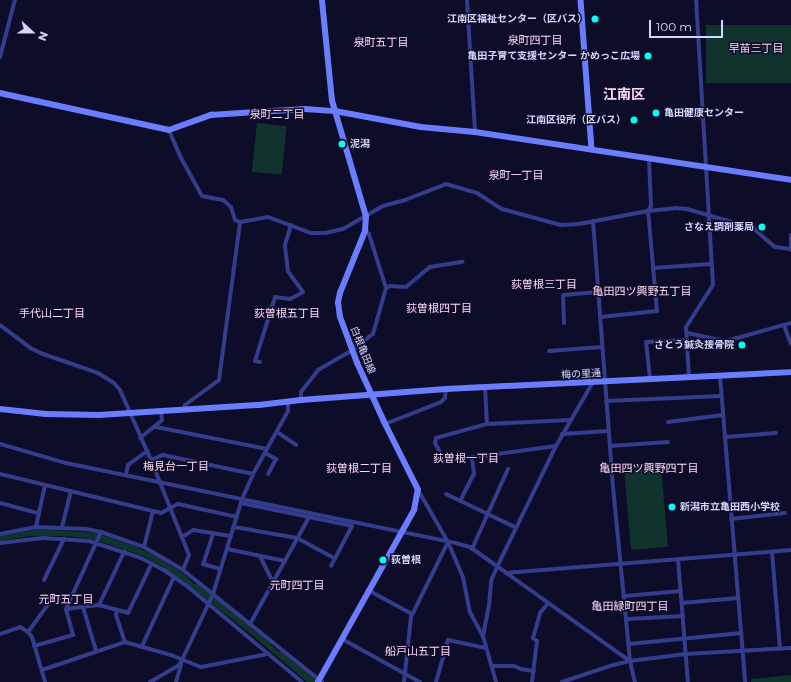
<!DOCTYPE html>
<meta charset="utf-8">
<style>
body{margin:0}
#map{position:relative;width:791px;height:682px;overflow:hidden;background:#0e0d29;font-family:Montserrat,"Noto Sans JP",sans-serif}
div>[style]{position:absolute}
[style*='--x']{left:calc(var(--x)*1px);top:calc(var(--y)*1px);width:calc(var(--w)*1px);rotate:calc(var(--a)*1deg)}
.green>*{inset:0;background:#10332d;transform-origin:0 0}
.street>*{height:4px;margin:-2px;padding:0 2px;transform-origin:2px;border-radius:2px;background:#343c8c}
.secondary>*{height:5.5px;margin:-2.75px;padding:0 2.75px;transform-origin:2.75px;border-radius:2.75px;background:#6c7cff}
.dots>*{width:11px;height:11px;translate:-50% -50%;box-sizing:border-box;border:2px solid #0e0d29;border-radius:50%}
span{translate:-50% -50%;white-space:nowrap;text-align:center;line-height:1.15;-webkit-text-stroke:3px #0e0d29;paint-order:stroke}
.poi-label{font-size:10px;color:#d5d6ff;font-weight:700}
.right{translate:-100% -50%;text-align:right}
.left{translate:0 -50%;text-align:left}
.street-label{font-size:10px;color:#d5d6ff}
.neighbourhood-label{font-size:11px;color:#ffd7f6}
.district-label{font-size:14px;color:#ffd7f6;font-weight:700}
.north{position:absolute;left:12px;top:12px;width:40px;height:40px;-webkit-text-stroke:3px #0e0d29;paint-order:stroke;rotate:111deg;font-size:11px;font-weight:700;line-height:16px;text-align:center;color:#d5d6ff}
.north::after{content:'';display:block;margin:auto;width:14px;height:18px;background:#d5d6ff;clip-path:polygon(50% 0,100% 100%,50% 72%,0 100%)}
.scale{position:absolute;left:649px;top:20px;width:74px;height:18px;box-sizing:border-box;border:2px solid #d5d6ff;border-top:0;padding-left:5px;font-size:12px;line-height:14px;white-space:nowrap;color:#d5d6ff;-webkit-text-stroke:3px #0e0d29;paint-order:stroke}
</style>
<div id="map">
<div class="green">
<div style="left:791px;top:25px;width:58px;height:85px;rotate:90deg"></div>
<div style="left:257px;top:123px;width:30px;height:49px;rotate:6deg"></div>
<div style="left:661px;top:467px;width:80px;height:37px;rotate:85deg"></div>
<div style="clip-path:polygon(38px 529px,96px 533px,137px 547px,157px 557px,184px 574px,194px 584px,197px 584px,219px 601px,270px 643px,271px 645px,279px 652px,282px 652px,318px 682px,307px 682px,252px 635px,188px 585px,166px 569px,144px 556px,92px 539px,66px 536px,29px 536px,0 541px,0 536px)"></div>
<div style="clip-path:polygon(791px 675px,791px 682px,751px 682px,751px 679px)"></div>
</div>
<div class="street">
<div style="--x:467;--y:0;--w:132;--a:86.5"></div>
<div style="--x:0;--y:57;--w:59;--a:-75.3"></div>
<div style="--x:169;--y:130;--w:30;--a:67"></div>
<div style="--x:181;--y:158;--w:43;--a:61.1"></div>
<div style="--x:202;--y:196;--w:21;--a:11"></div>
<div style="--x:223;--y:200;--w:11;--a:41"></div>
<div style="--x:231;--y:207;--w:14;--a:73"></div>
<div style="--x:235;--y:220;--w:5;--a:22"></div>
<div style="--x:240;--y:222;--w:28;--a:-10"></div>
<div style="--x:268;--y:217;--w:46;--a:20.4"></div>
<div style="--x:311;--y:233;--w:14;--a:0"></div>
<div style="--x:325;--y:233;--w:18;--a:-13"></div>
<div style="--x:343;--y:229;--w:46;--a:-29.9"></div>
<div style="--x:383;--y:206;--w:23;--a:-15"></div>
<div style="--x:405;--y:200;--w:44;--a:-21.3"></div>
<div style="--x:446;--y:184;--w:32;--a:16"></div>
<div style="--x:477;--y:193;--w:30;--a:33"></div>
<div style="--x:502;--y:209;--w:61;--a:15.2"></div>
<div style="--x:561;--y:225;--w:18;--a:-3"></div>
<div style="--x:579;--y:224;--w:70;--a:-10.7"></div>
<div style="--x:648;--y:211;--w:27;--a:-6"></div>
<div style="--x:675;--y:208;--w:12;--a:5"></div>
<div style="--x:687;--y:209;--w:69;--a:16.1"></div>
<div style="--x:753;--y:228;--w:29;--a:41"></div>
<div style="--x:775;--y:247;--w:16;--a:7"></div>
<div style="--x:593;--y:221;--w:267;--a:85.7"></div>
<div style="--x:613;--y:487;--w:175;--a:84.4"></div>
<div style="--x:630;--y:661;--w:22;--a:77"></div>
<div style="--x:791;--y:235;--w:15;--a:90"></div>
<div style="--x:653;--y:268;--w:58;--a:-3.9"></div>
<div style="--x:386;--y:288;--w:4;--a:-27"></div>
<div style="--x:390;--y:286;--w:16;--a:4"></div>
<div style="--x:406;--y:287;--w:31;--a:-40"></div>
<div style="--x:430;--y:267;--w:33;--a:-9"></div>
<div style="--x:600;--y:317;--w:57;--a:-6"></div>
<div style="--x:657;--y:311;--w:100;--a:-95.1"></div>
<div style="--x:648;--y:211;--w:6;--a:-59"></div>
<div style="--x:651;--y:206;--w:48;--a:-92.4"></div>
<div style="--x:564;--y:323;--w:28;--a:-92"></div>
<div style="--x:563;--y:295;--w:35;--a:-5"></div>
<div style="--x:0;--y:325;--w:38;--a:37"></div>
<div style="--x:30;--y:348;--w:14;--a:25"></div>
<div style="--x:43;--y:354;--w:58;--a:19.1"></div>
<div style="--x:98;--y:373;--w:19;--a:32"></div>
<div style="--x:114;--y:383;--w:9;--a:49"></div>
<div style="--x:120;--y:390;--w:77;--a:66.1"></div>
<div style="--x:151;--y:460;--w:102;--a:68.2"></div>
<div style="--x:189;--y:555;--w:16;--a:112"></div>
<div style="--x:784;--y:325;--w:20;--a:70"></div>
<div style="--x:687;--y:333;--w:40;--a:12"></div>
<div style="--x:726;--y:341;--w:67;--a:-15.5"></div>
<div style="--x:549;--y:351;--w:53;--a:-4.3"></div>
<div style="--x:260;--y:362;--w:5;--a:-169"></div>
<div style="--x:255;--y:361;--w:67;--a:-72.6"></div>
<div style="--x:275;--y:297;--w:15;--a:8"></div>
<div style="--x:290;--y:299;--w:15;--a:-28"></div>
<div style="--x:303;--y:292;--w:26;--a:-126"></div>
<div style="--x:288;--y:271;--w:26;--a:-97"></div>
<div style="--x:285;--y:245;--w:21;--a:-73"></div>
<div style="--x:720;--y:376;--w:307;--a:85.3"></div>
<div style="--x:689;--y:377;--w:50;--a:-93.4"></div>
<div style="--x:686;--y:327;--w:50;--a:-57.3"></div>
<div style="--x:713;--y:285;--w:286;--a:-93.4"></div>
<div style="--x:650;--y:379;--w:37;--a:-96"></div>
<div style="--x:646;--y:342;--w:41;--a:-2.8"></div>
<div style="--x:485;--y:387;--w:37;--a:87"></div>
<div style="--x:301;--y:400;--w:8;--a:-90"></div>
<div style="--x:301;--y:392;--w:28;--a:-52"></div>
<div style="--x:318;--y:370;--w:38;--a:-30"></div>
<div style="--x:351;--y:351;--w:28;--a:-38"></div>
<div style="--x:373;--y:334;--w:48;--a:-74.2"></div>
<div style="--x:386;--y:288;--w:57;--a:-107.5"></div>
<div style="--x:369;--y:234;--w:5;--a:-143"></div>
<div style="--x:606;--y:401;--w:115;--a:-2.5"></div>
<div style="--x:185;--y:410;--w:5;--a:-90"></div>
<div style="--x:185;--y:405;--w:42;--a:-36.3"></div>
<div style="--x:219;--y:380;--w:159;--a:-82.4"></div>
<div style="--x:668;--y:422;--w:55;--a:-7.3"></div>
<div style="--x:385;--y:424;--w:60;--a:-21.4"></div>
<div style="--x:441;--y:402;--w:6;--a:-45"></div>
<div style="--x:445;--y:398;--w:9;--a:-84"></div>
<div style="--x:156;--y:427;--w:113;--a:11.2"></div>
<div style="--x:277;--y:432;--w:23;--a:34"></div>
<div style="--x:562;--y:434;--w:46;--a:-3.7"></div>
<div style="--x:725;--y:437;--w:51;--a:-4.5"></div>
<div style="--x:140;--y:438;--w:28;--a:-39"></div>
<div style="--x:162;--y:420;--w:9;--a:-96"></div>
<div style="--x:0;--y:444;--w:69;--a:16.1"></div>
<div style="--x:66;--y:463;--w:401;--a:11.6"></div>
<div style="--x:459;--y:544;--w:11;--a:15"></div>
<div style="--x:470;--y:547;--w:196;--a:35.5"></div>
<div style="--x:556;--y:446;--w:112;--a:172.3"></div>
<div style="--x:445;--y:461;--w:21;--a:-119"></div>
<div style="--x:435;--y:443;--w:5;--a:-79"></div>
<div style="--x:436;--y:438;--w:53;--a:-15.4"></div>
<div style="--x:487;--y:424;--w:83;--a:-2.8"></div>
<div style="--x:610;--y:446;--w:58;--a:-3.9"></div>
<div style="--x:265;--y:453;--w:13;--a:29"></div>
<div style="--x:276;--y:459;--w:17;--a:118"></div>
<div style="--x:151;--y:460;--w:13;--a:-23"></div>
<div style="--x:163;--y:455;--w:92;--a:11.9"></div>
<div style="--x:0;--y:474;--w:166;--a:13.6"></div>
<div style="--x:161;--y:513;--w:19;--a:-28"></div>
<div style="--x:178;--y:504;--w:60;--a:12.4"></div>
<div style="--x:126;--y:474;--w:9;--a:-77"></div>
<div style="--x:128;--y:465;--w:24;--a:-36"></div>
<div style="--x:418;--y:490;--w:60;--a:60"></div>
<div style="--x:448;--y:542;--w:38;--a:67"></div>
<div style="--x:463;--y:577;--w:36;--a:79"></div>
<div style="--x:470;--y:612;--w:27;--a:62"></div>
<div style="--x:483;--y:636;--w:48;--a:74.2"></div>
<div style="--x:446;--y:494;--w:76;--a:25.6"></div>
<div style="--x:460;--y:501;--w:30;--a:-63"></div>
<div style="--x:474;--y:474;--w:17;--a:-97"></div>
<div style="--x:0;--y:503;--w:39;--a:15"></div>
<div style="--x:241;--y:503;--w:113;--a:11.7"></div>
<div style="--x:352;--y:526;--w:45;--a:117.7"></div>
<div style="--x:731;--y:519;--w:54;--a:-6.3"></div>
<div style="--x:36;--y:527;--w:43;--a:-77.9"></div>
<div style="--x:62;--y:527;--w:36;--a:-76"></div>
<div style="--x:234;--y:527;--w:64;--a:9.9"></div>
<div style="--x:297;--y:538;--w:42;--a:28.4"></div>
<div style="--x:0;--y:534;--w:37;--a:-11"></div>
<div style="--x:36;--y:527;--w:50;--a:2.3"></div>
<div style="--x:86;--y:529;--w:15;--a:11"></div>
<div style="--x:101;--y:532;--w:46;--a:19.2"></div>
<div style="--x:144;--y:547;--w:45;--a:30.5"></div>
<div style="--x:183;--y:570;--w:179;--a:38.9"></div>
<div style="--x:213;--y:534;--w:32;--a:108"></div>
<div style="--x:203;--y:564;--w:18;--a:16"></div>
<div style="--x:182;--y:537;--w:13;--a:-32"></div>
<div style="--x:193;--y:530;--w:38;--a:9"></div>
<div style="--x:0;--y:543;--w:43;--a:-6.6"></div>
<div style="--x:43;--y:538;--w:46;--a:3.7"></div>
<div style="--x:89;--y:541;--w:55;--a:18.1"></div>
<div style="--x:141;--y:558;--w:26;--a:28"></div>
<div style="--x:164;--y:570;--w:29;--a:35"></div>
<div style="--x:188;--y:587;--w:148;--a:39.8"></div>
<div style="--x:144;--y:547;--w:36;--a:-76"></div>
<div style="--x:227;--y:549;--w:59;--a:11.7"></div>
<div style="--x:472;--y:549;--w:88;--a:-65.8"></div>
<div style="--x:772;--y:552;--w:97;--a:85.3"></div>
<div style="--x:260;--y:556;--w:30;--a:64"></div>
<div style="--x:678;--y:559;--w:123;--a:85.4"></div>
<div style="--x:506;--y:573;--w:286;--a:-4.6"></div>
<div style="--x:44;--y:580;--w:46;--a:-64"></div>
<div style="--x:368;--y:590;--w:50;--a:28.6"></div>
<div style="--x:625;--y:596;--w:56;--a:-5.1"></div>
<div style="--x:682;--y:603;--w:56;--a:-5.1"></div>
<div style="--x:99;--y:605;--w:59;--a:-64.7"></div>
<div style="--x:83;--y:607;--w:46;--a:73.5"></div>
<div style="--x:66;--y:609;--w:33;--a:-7"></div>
<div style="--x:99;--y:605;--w:30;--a:15"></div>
<div style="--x:128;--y:613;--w:55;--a:-64.4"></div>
<div style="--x:117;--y:610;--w:5;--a:101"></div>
<div style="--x:116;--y:615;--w:28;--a:72"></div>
<div style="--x:627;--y:619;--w:56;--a:-3.1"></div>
<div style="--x:250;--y:624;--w:122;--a:-61.1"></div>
<div style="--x:28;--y:632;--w:46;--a:-53.9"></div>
<div style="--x:55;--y:595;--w:16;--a:27"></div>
<div style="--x:0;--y:634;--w:21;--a:-19"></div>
<div style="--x:20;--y:627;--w:9;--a:32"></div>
<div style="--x:28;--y:632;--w:6;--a:51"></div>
<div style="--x:32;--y:637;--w:47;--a:73.9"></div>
<div style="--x:483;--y:636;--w:31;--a:-79"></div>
<div style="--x:489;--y:606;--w:25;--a:-85"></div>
<div style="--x:491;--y:581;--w:15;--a:-67"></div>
<div style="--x:497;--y:567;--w:135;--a:-64"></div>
<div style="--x:556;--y:446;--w:74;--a:-60"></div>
<div style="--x:342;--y:639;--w:89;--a:28.9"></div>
<div style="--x:629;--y:644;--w:113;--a:-5.6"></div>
<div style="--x:34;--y:646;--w:41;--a:-15.8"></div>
<div style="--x:73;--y:635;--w:27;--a:-105"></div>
<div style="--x:66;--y:609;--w:85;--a:-65.6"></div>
<div style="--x:142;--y:646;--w:76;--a:-65.1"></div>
<div style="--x:492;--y:666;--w:22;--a:0"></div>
<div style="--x:514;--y:666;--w:8;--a:23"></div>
<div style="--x:521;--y:669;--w:13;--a:9"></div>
<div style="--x:42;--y:670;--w:88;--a:-18.6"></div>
<div style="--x:125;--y:642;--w:48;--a:15.8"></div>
<div style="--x:171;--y:655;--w:32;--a:22"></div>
<div style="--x:201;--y:667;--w:67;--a:-11.1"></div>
<div style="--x:150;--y:682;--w:32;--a:-30"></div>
<div style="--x:178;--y:666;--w:7;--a:-56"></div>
<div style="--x:182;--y:660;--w:73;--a:-64.8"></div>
<div style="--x:213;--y:594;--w:99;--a:-73"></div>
<div style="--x:242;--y:499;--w:27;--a:-66"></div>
<div style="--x:253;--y:474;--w:72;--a:-60.9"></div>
<div style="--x:288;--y:411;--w:10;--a:-90"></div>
<div style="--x:176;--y:682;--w:19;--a:-74"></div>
<div style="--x:404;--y:682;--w:65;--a:-83.9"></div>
<div style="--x:411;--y:617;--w:84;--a:-63.7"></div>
<div style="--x:436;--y:682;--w:44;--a:-74.1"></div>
<div style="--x:448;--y:640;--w:38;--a:12"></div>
<div style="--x:532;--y:682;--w:41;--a:-83"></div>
<div style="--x:537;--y:641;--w:5;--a:-143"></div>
<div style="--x:533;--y:638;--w:26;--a:-74"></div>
<div style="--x:540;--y:613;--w:13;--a:-51"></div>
<div style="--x:562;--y:682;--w:54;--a:-18.4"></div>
<div style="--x:613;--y:665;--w:17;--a:-13"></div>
<div style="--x:630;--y:661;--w:56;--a:-7.1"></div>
<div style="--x:686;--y:654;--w:105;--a:-3.3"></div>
</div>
<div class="secondary">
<div style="--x:581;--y:0;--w:149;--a:85.8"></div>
<div style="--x:0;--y:93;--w:173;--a:12.3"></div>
<div style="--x:169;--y:130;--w:45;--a:-19.7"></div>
<div style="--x:211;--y:115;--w:94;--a:-3.7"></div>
<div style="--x:305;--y:109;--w:30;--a:4"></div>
<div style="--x:335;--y:111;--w:87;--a:10.5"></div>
<div style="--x:421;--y:127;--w:54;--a:5.3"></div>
<div style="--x:475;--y:132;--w:320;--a:8.6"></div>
<div style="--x:0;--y:409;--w:46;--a:6.2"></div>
<div style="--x:46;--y:414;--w:53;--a:1.1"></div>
<div style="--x:99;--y:415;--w:160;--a:-3.6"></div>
<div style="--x:259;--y:405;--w:42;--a:-6.8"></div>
<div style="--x:301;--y:400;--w:145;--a:-4.3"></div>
<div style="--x:446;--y:389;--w:345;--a:-2.8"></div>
<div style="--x:318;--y:682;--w:197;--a:-60.8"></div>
<div style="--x:414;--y:510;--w:20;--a:-79"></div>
<div style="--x:418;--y:490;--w:74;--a:-116.6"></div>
<div style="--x:385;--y:424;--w:67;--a:-114.7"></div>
<div style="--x:357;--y:363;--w:49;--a:-110.3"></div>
<div style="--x:340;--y:317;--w:14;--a:-98"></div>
<div style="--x:338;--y:303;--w:10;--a:-79"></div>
<div style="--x:340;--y:293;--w:67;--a:-68"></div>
<div style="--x:365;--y:231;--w:14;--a:-86"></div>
<div style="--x:366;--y:217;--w:121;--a:-106.3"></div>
<div style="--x:332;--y:101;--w:101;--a:-95.7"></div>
</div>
<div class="dots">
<div style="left:595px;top:19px;background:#01fff6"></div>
<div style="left:648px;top:56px;background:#01fff6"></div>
<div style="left:656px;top:113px;background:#01fff6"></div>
<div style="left:634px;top:120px;background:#01fff6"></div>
<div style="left:342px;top:144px;background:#01fff6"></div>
<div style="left:762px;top:227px;background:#01fff6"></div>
<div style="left:742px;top:345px;background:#01fff6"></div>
<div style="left:672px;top:507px;background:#01fff6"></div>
<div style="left:383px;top:560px;background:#01fff6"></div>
</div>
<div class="poi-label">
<span class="right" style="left:587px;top:19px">江南区福祉センター（区バス）</span>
<span class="right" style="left:640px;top:56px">亀田子育て支援センター かめっこ広場</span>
<span class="left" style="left:664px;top:113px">亀田健康センター</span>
<span class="right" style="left:626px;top:120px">江南区役所（区バス）</span>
<span class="left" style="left:350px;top:144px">泥潟</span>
<span class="right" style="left:754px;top:227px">さなえ調剤薬局</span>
<span class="right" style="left:734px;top:345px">さとう鍼灸接骨院</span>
<span class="left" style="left:680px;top:507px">新潟市立亀田西小学校</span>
<span class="left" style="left:391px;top:560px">荻曽根</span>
</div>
<div class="street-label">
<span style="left:363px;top:350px;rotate:68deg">白根亀田線</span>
<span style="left:581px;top:374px;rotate:-3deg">梅の里通</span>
</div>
<div class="neighbourhood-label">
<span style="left:535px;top:40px">泉町四丁目</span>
<span style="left:381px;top:42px">泉町五丁目</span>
<span style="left:756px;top:48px">早苗三丁目</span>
<span style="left:277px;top:114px">泉町二丁目</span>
<span style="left:516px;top:175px">泉町一丁目</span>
<span style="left:544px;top:284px">荻曽根三丁目</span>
<span style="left:642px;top:291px">亀田四ツ興野五丁目</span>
<span style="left:439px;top:308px">荻曽根四丁目</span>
<span style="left:52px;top:313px">手代山二丁目</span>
<span style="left:287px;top:313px">荻曽根五丁目</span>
<span style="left:466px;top:458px">荻曽根一丁目</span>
<span style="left:176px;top:466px">梅見台一丁目</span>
<span style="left:359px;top:468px">荻曽根二丁目</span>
<span style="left:649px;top:468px">亀田四ツ興野四丁目</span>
<span style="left:297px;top:585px">元町四丁目</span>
<span style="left:66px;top:599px">元町五丁目</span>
<span style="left:630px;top:606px">亀田緑町四丁目</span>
<span style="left:418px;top:651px">船戸山五丁目</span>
</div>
<div class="district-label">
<span style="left:624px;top:94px">江南区</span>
</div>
<div class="north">N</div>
<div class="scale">100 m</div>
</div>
